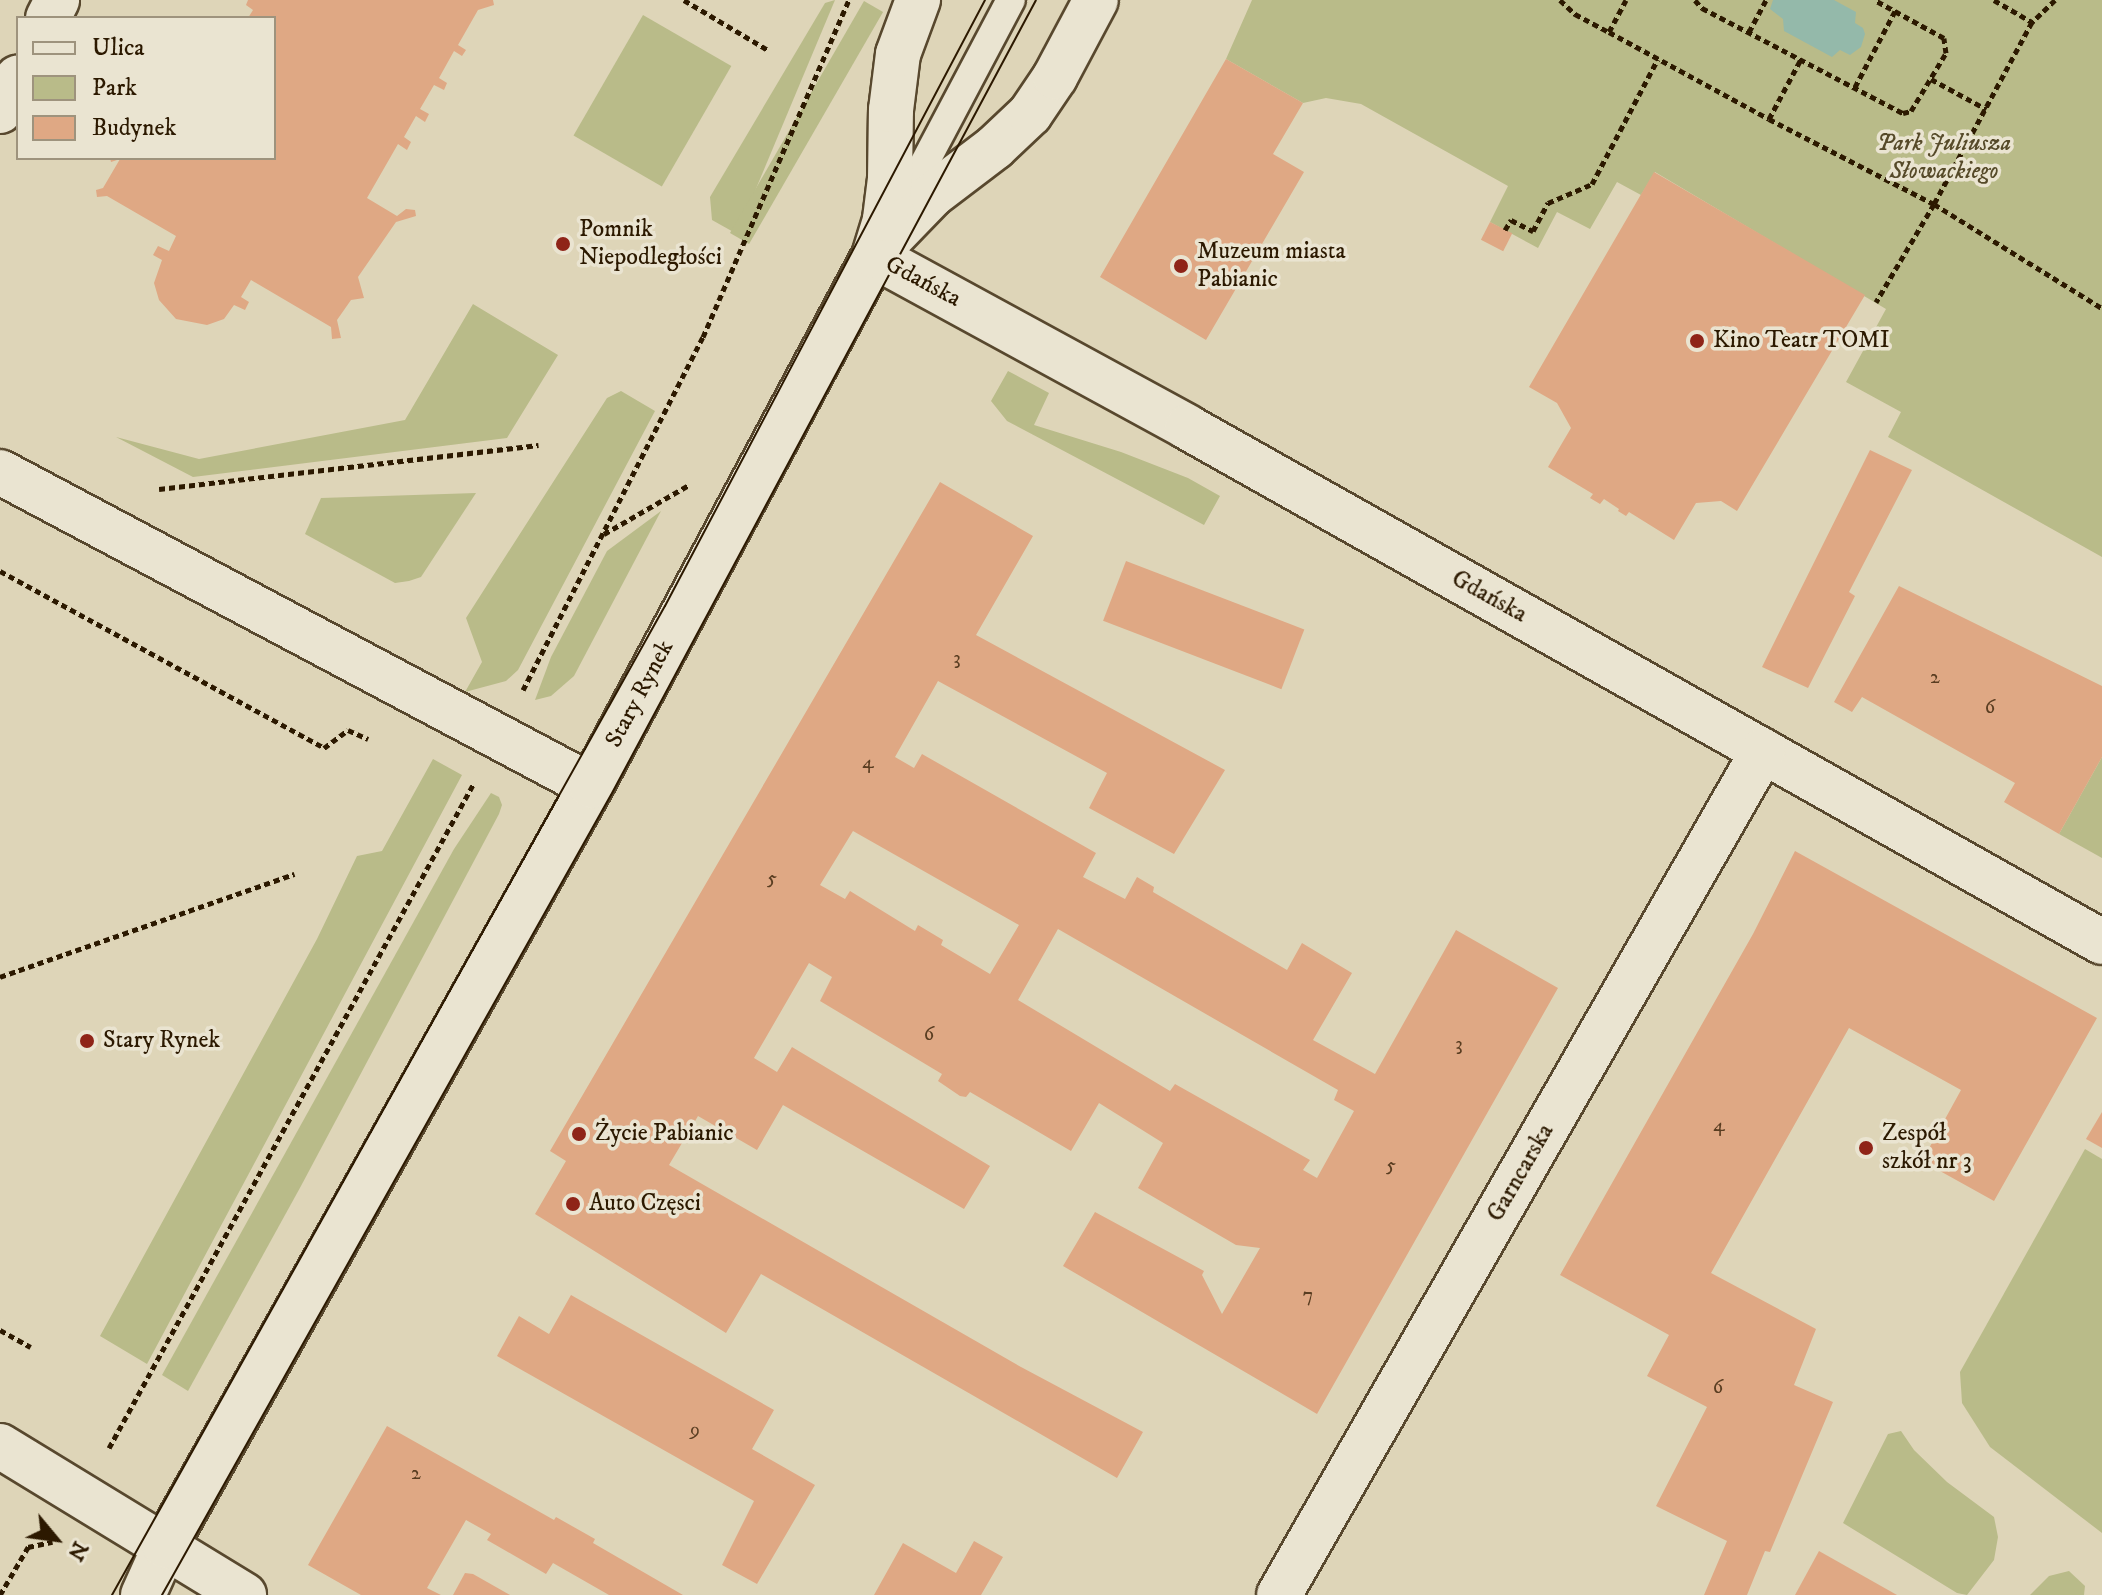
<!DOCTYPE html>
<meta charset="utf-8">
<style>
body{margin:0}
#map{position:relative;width:2102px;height:1595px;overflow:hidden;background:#ded5b8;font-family:"IM FELL DW Pica",serif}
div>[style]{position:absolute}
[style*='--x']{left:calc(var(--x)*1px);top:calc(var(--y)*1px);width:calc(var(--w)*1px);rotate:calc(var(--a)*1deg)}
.green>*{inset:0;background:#b9bb89;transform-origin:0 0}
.water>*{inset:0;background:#94b9aa}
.building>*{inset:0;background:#dfa884;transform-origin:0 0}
.path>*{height:5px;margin-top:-2.5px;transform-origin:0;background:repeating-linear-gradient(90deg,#2c1900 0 6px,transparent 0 10px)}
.roads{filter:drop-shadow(2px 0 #58482e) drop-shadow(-2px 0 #58482e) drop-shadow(0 2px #58482e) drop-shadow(0 -2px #58482e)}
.service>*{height:28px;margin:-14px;padding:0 14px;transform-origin:14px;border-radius:14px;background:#eae4d1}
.minor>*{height:44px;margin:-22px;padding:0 22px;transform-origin:22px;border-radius:22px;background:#eae4d1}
.tertiary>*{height:44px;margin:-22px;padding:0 22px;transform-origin:22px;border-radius:22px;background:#eae4d1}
.tram>*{height:2px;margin:-1px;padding:0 1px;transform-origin:1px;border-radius:1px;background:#2c1900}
.dots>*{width:22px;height:22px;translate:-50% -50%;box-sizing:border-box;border:4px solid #eae4d1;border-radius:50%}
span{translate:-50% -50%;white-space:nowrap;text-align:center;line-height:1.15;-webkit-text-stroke:7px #eae4d1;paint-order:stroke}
.number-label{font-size:20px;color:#593d21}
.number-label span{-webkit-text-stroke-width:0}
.park-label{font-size:24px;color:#564a29;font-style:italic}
.poi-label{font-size:24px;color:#2c1900}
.left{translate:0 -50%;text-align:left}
.street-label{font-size:24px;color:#2c1900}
.legend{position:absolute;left:16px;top:16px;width:260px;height:144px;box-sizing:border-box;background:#eae4d1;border:2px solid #9e937d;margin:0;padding:10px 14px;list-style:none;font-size:24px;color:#2c1900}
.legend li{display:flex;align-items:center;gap:16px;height:40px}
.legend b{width:40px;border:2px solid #9e937d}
.north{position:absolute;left:16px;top:1499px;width:80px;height:80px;-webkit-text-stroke:6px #eae4d1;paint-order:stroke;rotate:119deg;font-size:22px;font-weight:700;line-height:32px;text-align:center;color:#2c1900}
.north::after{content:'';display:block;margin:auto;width:28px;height:36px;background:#2c1900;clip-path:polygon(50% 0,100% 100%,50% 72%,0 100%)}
</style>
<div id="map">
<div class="green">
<div style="clip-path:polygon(835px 0,737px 234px,712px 220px,710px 197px,825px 3px)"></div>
<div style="clip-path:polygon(1252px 0,2102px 0,2102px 557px,1888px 437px,1901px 412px,1846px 382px,1886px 309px,1655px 172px,1641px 195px,1617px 182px,1590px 229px,1557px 212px,1538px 248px,1490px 222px,1508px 186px,1361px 104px,1326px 98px,1303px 103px,1226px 59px)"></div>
<div style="left:864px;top:1px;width:22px;height:268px;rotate:30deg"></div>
<div style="left:643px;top:15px;width:102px;height:139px;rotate:30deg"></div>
<div style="clip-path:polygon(473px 304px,558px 355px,507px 438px,193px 477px,116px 437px,199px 459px,405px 420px)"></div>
<div style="clip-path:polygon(1008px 371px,1049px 393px,1034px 425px,1121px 452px,1188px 478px,1220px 496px,1204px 525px,1007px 421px,991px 401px)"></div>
<div style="clip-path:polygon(621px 391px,655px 411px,518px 670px,506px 681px,465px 692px,482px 662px,466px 618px,607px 398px)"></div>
<div style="clip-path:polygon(476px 493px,421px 577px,409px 581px,395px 583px,305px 534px,321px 498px)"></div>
<div style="clip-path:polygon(661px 511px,574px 676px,551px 696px,535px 700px,551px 657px,607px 551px)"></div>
<div style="clip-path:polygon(2102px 757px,2102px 858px,2059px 834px)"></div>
<div style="clip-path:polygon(433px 759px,462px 775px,147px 1364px,100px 1336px,317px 939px,357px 856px,382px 851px)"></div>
<div style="clip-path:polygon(491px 793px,499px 797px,502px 805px,499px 814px,301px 1186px,188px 1391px,162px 1375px,454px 849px)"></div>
<div style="clip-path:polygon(2085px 1149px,2102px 1159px,2102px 1533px,1990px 1447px,1962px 1403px,1960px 1372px)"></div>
<div style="clip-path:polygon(1901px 1431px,1914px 1450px,1947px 1482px,1994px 1517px,1998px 1537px,1994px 1560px,1967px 1595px,1957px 1593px,1843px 1523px,1888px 1434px)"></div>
<div style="clip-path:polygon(2069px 1571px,2085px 1586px,2084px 1595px,2030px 1595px,2049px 1576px)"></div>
</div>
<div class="water">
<div style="clip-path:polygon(1773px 0,1834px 0,1856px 12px,1855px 23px,1863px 28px,1865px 34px,1861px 47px,1850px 55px,1840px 50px,1832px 57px,1784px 31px,1783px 19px,1770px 9px)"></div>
</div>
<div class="building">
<div style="clip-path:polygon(248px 0,493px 0,494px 5px,478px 10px,458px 45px,466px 50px,462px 56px,454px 51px,439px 78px,447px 83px,444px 90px,434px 85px,420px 109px,429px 114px,425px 122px,416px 116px,404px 137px,411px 142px,407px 150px,398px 144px,367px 198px,397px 216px,406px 209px,415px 210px,416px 216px,396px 222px,358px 277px,364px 298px,351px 300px,337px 320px,341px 338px,332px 339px,331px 327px,251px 280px,241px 297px,249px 302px,245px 310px,234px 305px,224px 319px,207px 325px,176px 319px,159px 300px,154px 283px,162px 260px,153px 255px,158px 246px,169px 251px,176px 236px,107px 196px,97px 197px,96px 190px,103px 188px,120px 159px,111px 162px,110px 158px,274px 158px,274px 18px,248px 18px,253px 10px,246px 5px)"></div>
<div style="clip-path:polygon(1226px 59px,1303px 103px,1273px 154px,1304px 172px,1206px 340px,1100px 277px)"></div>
<div style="clip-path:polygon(1654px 172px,1865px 295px,1737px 511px,1721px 501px,1696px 503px,1674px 540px,1629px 512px,1626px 516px,1618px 511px,1619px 509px,1604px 499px,1600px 504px,1590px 498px,1593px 494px,1548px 467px,1571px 428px,1557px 403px,1529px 387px)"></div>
<div style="left:1490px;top:222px;width:25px;height:20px;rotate:27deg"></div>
<div style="clip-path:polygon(1870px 450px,1912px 470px,1849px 592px,1855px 596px,1808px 688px,1762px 667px)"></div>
<div style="clip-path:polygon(evenodd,940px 482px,1033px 536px,976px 635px,1225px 770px,1174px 854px,1089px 808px,1107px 773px,938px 681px,895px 757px,914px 768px,922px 754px,1096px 853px,1083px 877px,1125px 899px,1137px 877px,1154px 887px,1153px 892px,1287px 970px,1302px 943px,1352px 973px,1313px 1040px,1375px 1074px,1456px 930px,1558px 988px,1317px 1414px,1063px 1266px,1095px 1212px,1204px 1271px,1202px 1275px,1222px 1314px,1260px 1248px,1236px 1245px,1138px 1188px,1163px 1143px,1099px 1103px,1071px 1151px,970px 1092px,966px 1097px,960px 1096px,938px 1081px,942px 1074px,820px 1001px,832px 977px,809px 963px,754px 1058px,777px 1072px,792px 1047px,990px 1166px,964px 1209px,783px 1105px,757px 1150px,698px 1116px,669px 1165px,1021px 1367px,1143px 1432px,1117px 1478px,761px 1274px,726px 1333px,535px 1214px,566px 1161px,550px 1151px,940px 482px,853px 831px,1019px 925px,990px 974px,941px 945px,943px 940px,918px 925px,915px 931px,850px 891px,845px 899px,820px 885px,853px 831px,940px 482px,1058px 929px,1338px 1090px,1334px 1100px,1354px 1111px,1317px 1178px,1303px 1170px,1310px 1160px,1175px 1084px,1170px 1091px,1018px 1000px,1058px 929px)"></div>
<div style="left:1126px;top:561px;width:191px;height:64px;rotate:21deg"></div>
<div style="clip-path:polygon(1899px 586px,2102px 686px,2102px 757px,2059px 834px,2004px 802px,2015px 783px,1862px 697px,1852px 712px,1834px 702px)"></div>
<div style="clip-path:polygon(1795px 851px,2097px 1018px,1994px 1201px,1922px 1161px,1961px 1090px,1849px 1028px,1711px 1273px,1816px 1329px,1794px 1385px,1833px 1402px,1770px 1552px,1765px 1551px,1747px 1595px,1704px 1595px,1727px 1541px,1656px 1506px,1707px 1407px,1647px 1376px,1669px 1335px,1560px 1275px,1753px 934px)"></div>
<div style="clip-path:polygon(2102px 1112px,2102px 1148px,2086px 1139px)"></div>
<div style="clip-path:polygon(571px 1295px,774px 1410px,752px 1449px,815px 1485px,757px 1584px,722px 1565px,754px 1501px,497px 1356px,519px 1316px,549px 1334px)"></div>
<div style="clip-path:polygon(387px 1426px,554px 1520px,556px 1517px,595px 1539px,593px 1543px,683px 1595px,609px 1595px,553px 1563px,546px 1574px,487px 1540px,491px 1534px,466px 1520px,427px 1588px,441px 1595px,361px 1595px,308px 1565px)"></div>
<div style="clip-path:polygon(974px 1541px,1003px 1557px,981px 1595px,874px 1595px,903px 1543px,956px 1573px)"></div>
<div style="clip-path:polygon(1819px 1551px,1897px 1595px,1795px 1595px)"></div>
<div style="clip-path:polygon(465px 1573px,473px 1574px,510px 1595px,453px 1595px)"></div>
</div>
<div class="path">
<div style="--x:684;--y:0;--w:98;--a:30.8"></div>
<div style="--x:1560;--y:0;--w:21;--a:43"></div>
<div style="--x:1575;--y:14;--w:38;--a:28"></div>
<div style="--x:1626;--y:0;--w:36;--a:118"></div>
<div style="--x:1609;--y:32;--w:182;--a:28.5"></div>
<div style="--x:1769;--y:119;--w:186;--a:27.3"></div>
<div style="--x:1934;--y:204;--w:114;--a:120.6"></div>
<div style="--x:1695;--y:0;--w:11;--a:49"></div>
<div style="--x:1702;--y:8;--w:227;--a:27.6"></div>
<div style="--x:1903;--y:113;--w:8;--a:-14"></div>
<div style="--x:1911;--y:111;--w:68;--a:-58.9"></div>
<div style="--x:1946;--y:53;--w:15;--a:-98"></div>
<div style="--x:1944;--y:38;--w:79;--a:-151.2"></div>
<div style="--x:1994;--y:0;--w:44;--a:30.1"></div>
<div style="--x:2055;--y:0;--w:32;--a:136"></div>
<div style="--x:2032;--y:22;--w:207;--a:118.3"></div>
<div style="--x:1934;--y:204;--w:198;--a:31.8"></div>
<div style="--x:1749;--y:32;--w:36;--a:-62"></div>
<div style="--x:1931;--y:79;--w:63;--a:28.6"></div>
<div style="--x:1855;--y:87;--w:86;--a:-62.2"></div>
<div style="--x:1769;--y:119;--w:68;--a:-61.9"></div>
<div style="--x:1505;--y:230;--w:12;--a:-59"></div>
<div style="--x:1511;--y:220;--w:25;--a:27"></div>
<div style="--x:1533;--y:231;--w:32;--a:-62"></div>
<div style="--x:1548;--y:203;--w:48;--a:-23.4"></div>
<div style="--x:1592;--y:184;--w:141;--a:-62.2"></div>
<div style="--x:159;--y:489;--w:382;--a:-6.6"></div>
<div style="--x:604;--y:534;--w:98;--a:-30"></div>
<div style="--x:0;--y:571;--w:369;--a:28.6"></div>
<div style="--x:324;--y:748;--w:30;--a:-37"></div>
<div style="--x:348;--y:730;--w:22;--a:24"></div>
<div style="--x:523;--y:690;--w:396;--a:-63"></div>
<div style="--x:703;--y:337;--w:367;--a:-66.6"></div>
<div style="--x:0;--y:977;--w:312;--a:-19.3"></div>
<div style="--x:0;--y:1330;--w:35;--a:29"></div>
<div style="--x:109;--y:1448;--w:759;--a:-61.24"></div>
<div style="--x:0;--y:1595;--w:56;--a:-59.7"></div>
<div style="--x:28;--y:1547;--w:25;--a:-12"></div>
</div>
<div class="roads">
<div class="service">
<div style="--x:897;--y:215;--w:243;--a:-62.1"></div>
</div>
<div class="minor">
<div style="--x:48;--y:18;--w:20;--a:-63"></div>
<div style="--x:0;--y:111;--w:38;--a:-62"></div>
<div style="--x:874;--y:256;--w:357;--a:28.6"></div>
<div style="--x:1187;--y:427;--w:1050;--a:29.37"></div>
<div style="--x:0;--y:472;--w:669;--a:27.98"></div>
<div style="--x:0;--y:1446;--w:286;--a:31.4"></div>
<div style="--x:1279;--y:1595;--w:973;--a:-60.17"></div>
</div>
<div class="tertiary">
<div style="--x:878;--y:251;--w:78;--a:-46"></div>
<div style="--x:932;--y:195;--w:79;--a:-37.3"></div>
<div style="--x:995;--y:147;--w:48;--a:-43.3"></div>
<div style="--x:1030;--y:114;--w:45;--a:-56"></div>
<div style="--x:1055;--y:77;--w:87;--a:-62"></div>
<div style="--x:143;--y:1595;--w:54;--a:-65.8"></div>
<div style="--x:165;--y:1546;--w:871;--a:-60.73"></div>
<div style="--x:591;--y:786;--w:601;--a:-61.9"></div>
<div style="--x:874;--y:256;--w:39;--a:-73"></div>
<div style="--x:885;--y:219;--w:40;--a:-82.9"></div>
<div style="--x:890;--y:179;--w:69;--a:-89.2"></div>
<div style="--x:891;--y:110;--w:56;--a:-82.9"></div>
<div style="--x:898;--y:54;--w:58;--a:-69.7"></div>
</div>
</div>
<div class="tram">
<div style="--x:112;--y:1595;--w:1133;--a:-60.79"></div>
<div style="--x:665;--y:606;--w:685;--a:-62.16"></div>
<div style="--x:162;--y:1595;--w:917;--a:-60.7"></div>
<div style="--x:611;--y:795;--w:901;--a:-61.87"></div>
</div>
<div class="dots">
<div style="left:563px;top:244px;background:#8f2418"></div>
<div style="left:1181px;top:266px;background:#8f2418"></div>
<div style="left:1697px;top:341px;background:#8f2418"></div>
<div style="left:87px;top:1041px;background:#8f2418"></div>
<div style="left:579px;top:1134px;background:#8f2418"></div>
<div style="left:1866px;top:1148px;background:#8f2418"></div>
<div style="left:573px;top:1204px;background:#8f2418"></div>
</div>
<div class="number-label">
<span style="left:957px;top:658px">3</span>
<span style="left:1935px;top:677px">2</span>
<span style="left:1990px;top:707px">6</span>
<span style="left:868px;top:762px">4</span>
<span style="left:772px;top:878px">5</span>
<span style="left:929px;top:1034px">6</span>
<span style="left:1459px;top:1044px">3</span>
<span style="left:1719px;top:1125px">4</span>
<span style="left:1391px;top:1165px">5</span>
<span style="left:1308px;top:1295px">7</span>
<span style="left:1718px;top:1387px">6</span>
<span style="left:695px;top:1430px">9</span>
<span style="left:416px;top:1473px">2</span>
</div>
<div class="park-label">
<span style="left:1944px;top:158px">Park Juliusza<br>Słowackiego</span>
</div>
<div class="poi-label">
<span class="left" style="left:579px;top:244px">Pomnik<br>Niepodległości</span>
<span class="left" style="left:1197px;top:266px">Muzeum miasta<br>Pabianic</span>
<span class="left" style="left:1713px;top:341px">Kino Teatr TOMI</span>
<span class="left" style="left:103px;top:1041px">Stary Rynek</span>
<span class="left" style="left:595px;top:1134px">Życie Pabianic</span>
<span class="left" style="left:1882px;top:1148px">Zespół<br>szkół nr 3</span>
<span class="left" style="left:589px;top:1204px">Auto Częsci</span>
</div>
<div class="street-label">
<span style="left:923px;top:282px;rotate:28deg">Gdańska</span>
<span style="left:1489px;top:597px;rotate:29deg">Gdańska</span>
<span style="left:640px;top:694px;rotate:-62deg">Stary Rynek</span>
<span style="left:1521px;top:1173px;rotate:-60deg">Garncarska</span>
</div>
<ul class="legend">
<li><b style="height:10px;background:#eae4d1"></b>Ulica</li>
<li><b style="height:22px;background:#b9bb89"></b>Park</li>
<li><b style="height:22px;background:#dfa884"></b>Budynek</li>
</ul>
<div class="north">N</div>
</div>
